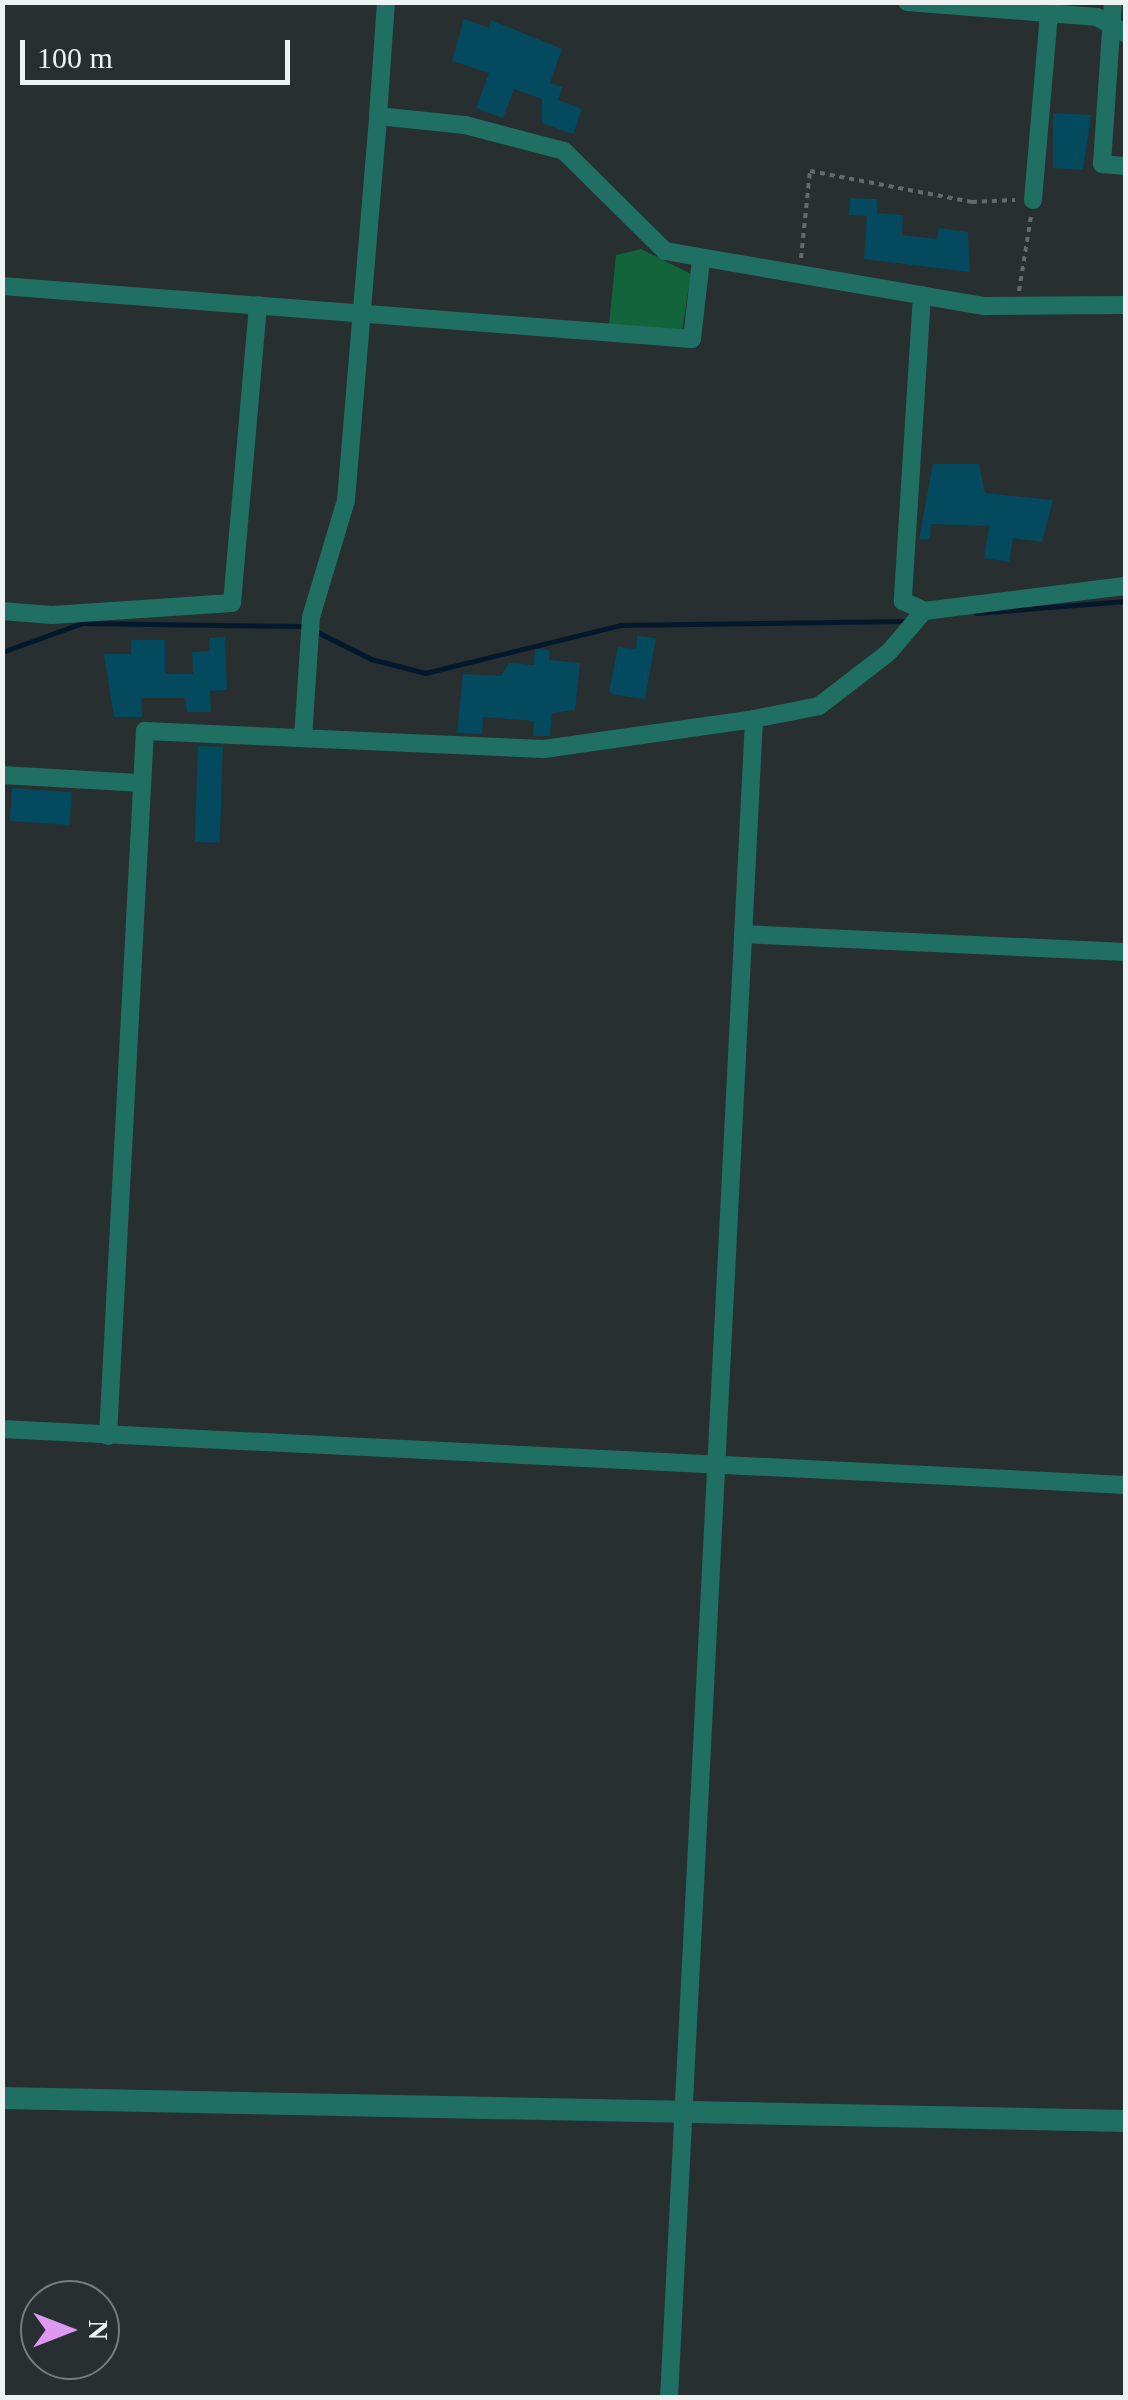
<!DOCTYPE html>
<style>
body{margin:0}
#map{position:relative;width:1128px;height:2400px;overflow:hidden;background:#272f30;font-family:"Times New Roman",serif}
div>[style]{position:absolute}
[style*='--x']{left:calc(var(--x)*1px);top:calc(var(--y)*1px);width:calc(var(--w)*1px);rotate:calc(var(--a)*1deg)}
.green>*{inset:0;background:#12643a}
.stream>*{height:5px;margin:-2.5px;padding:0 2.5px;transform-origin:2.5px;border-radius:2.5px;background:#04182c}
.building>*{inset:0;background:#034a5e;transform-origin:0 0}
.path>*{height:4px;margin-top:-2px;transform-origin:0;background:repeating-linear-gradient(90deg,#636a6b 0 5px,transparent 0 10px)}
.minor>*{height:18px;margin:-9px;padding:0 9px;transform-origin:9px;border-radius:9px;background:#1f7062}
.tertiary>*{height:22px;margin:-11px;padding:0 11px;transform-origin:11px;border-radius:11px;background:#1f7062}
span{translate:-50% -50%;white-space:nowrap;text-align:center;line-height:1.15;-webkit-text-stroke:8px #272f30;paint-order:stroke}
.frame{position:absolute;inset:0;border:5px solid #edf3f3;pointer-events:none}
.north{position:absolute;left:20px;top:2280px;width:100px;height:100px;box-sizing:border-box;background:#272f30;border:2px solid #767d7e;border-radius:50%;rotate:90deg;font-size:28px;font-weight:700;line-height:40px;text-align:center;color:#edf3f3}
.north::after{content:'';display:block;margin:auto;width:35px;height:45px;background:#df98f2;clip-path:polygon(50% 0,100% 100%,50% 72%,0 100%)}
.scale{position:absolute;left:20px;top:40px;width:270px;height:45px;box-sizing:border-box;border:5px solid #edf3f3;border-top:0;padding-left:12px;font-size:30px;line-height:35px;white-space:nowrap;color:#edf3f3;-webkit-text-stroke:8px #272f30;paint-order:stroke}
</style>
<div id="map">
<div class="green">
<div style="clip-path:polygon(641px 249px,691px 274px,682px 331px,609px 324px,616px 255px)"></div>
</div>
<div class="stream">
<div style="--x:976;--y:613;--w:150;--a:-4.6"></div>
<div style="--x:313;--y:630;--w:65;--a:26.6"></div>
<div style="--x:371;--y:659;--w:56;--a:14.5"></div>
<div style="--x:425;--y:673;--w:201;--a:-13.8"></div>
<div style="--x:620;--y:625;--w:288;--a:-0.8"></div>
<div style="--x:2;--y:652;--w:85;--a:-19.9"></div>
<div style="--x:82;--y:623;--w:222;--a:0.8"></div>
</div>
<div class="building">
<div style="clip-path:polygon(464px 19px,489px 28px,491px 20px,562px 49px,550px 83px,562px 87px,558px 100px,582px 109px,573px 134px,542px 123px,542px 99px,514px 89px,503px 118px,476px 108px,489px 73px,452px 61px)"></div>
<div style="clip-path:polygon(1053px 113px,1091px 115px,1083px 170px,1053px 168px)"></div>
<div style="clip-path:polygon(850px 198px,877px 199px,877px 213px,903px 215px,902px 235px,937px 239px,939px 228px,968px 232px,970px 272px,864px 259px,867px 216px,849px 215px)"></div>
<div style="clip-path:polygon(933px 464px,979px 464px,985px 493px,1053px 500px,1042px 542px,1013px 538px,1009px 562px,984px 558px,989px 526px,931px 524px,930px 539px,919px 539px)"></div>
<div style="clip-path:polygon(637px 636px,656px 638px,645px 699px,615px 695px,609px 691px,618px 647px,636px 649px)"></div>
<div style="clip-path:polygon(225px 637px,227px 690px,210px 691px,211px 712px,187px 712px,185px 698px,142px 698px,142px 717px,114px 717px,104px 654px,131px 654px,131px 640px,165px 640px,165px 674px,193px 674px,192px 652px,210px 651px,209px 638px)"></div>
<div style="clip-path:polygon(535px 649px,550px 650px,549px 660px,580px 663px,575px 710px,552px 713px,550px 736px,533px 736px,534px 721px,483px 717px,482px 734px,457px 733px,463px 674px,501px 676px,509px 663px,534px 665px)"></div>
<div style="left:198px;top:746px;width:25px;height:96px;rotate:2deg"></div>
<div style="left:12px;top:788px;width:60px;height:33px;rotate:4deg"></div>
</div>
<div class="path">
<div style="--x:801;--y:258;--w:87;--a:-84.1"></div>
<div style="--x:810;--y:171;--w:165;--a:10.8"></div>
<div style="--x:972;--y:202;--w:43;--a:-2.7"></div>
<div style="--x:1019;--y:291;--w:76;--a:-80.9"></div>
</div>
<div class="minor">
<div style="--x:907;--y:2;--w:191;--a:4.5"></div>
<div style="--x:1097;--y:17;--w:34;--a:30"></div>
<div style="--x:1113;--y:2;--w:162;--a:93.9"></div>
<div style="--x:1102;--y:164;--w:24;--a:5"></div>
<div style="--x:378;--y:116;--w:114;--a:-86"></div>
<div style="--x:1033;--y:200;--w:188;--a:-85.1"></div>
<div style="--x:2;--y:286;--w:692;--a:4.39"></div>
<div style="--x:692;--y:339;--w:80;--a:-83.5"></div>
<div style="--x:922;--y:295;--w:307;--a:93.6"></div>
<div style="--x:903;--y:601;--w:23;--a:25"></div>
<div style="--x:2;--y:611;--w:50;--a:4.6"></div>
<div style="--x:52;--y:615;--w:180;--a:-3.8"></div>
<div style="--x:232;--y:603;--w:299;--a:-85"></div>
<div style="--x:303;--y:738;--w:121;--a:-86.2"></div>
<div style="--x:311;--y:617;--w:122;--a:-73.3"></div>
<div style="--x:346;--y:500;--w:385;--a:-85.2"></div>
<div style="--x:378;--y:116;--w:87;--a:5.9"></div>
<div style="--x:465;--y:125;--w:102;--a:14.7"></div>
<div style="--x:564;--y:151;--w:142;--a:44.7"></div>
<div style="--x:665;--y:251;--w:324;--a:9.8"></div>
<div style="--x:984;--y:306;--w:142;--a:-0.4"></div>
<div style="--x:2;--y:775;--w:137;--a:3.3"></div>
<div style="--x:743;--y:934;--w:383;--a:2.7"></div>
<div style="--x:2;--y:1429;--w:1125;--a:2.85"></div>
<div style="--x:108;--y:1436;--w:706;--a:-87"></div>
<div style="--x:145;--y:731;--w:399;--a:2.6"></div>
<div style="--x:544;--y:749;--w:212;--a:-8.1"></div>
<div style="--x:754;--y:719;--w:66;--a:-11.3"></div>
<div style="--x:819;--y:706;--w:88;--a:-37.6"></div>
<div style="--x:889;--y:652;--w:54;--a:-49.5"></div>
<div style="--x:924;--y:611;--w:204;--a:-7.1"></div>
<div style="--x:669;--y:2398;--w:1681;--a:-87.1"></div>
</div>
<div class="tertiary">
<div style="--x:2;--y:2098;--w:1124;--a:1.17"></div>
</div>
<div class="frame"></div>
<div class="north">N</div>
<div class="scale">100 m</div>
</div>
